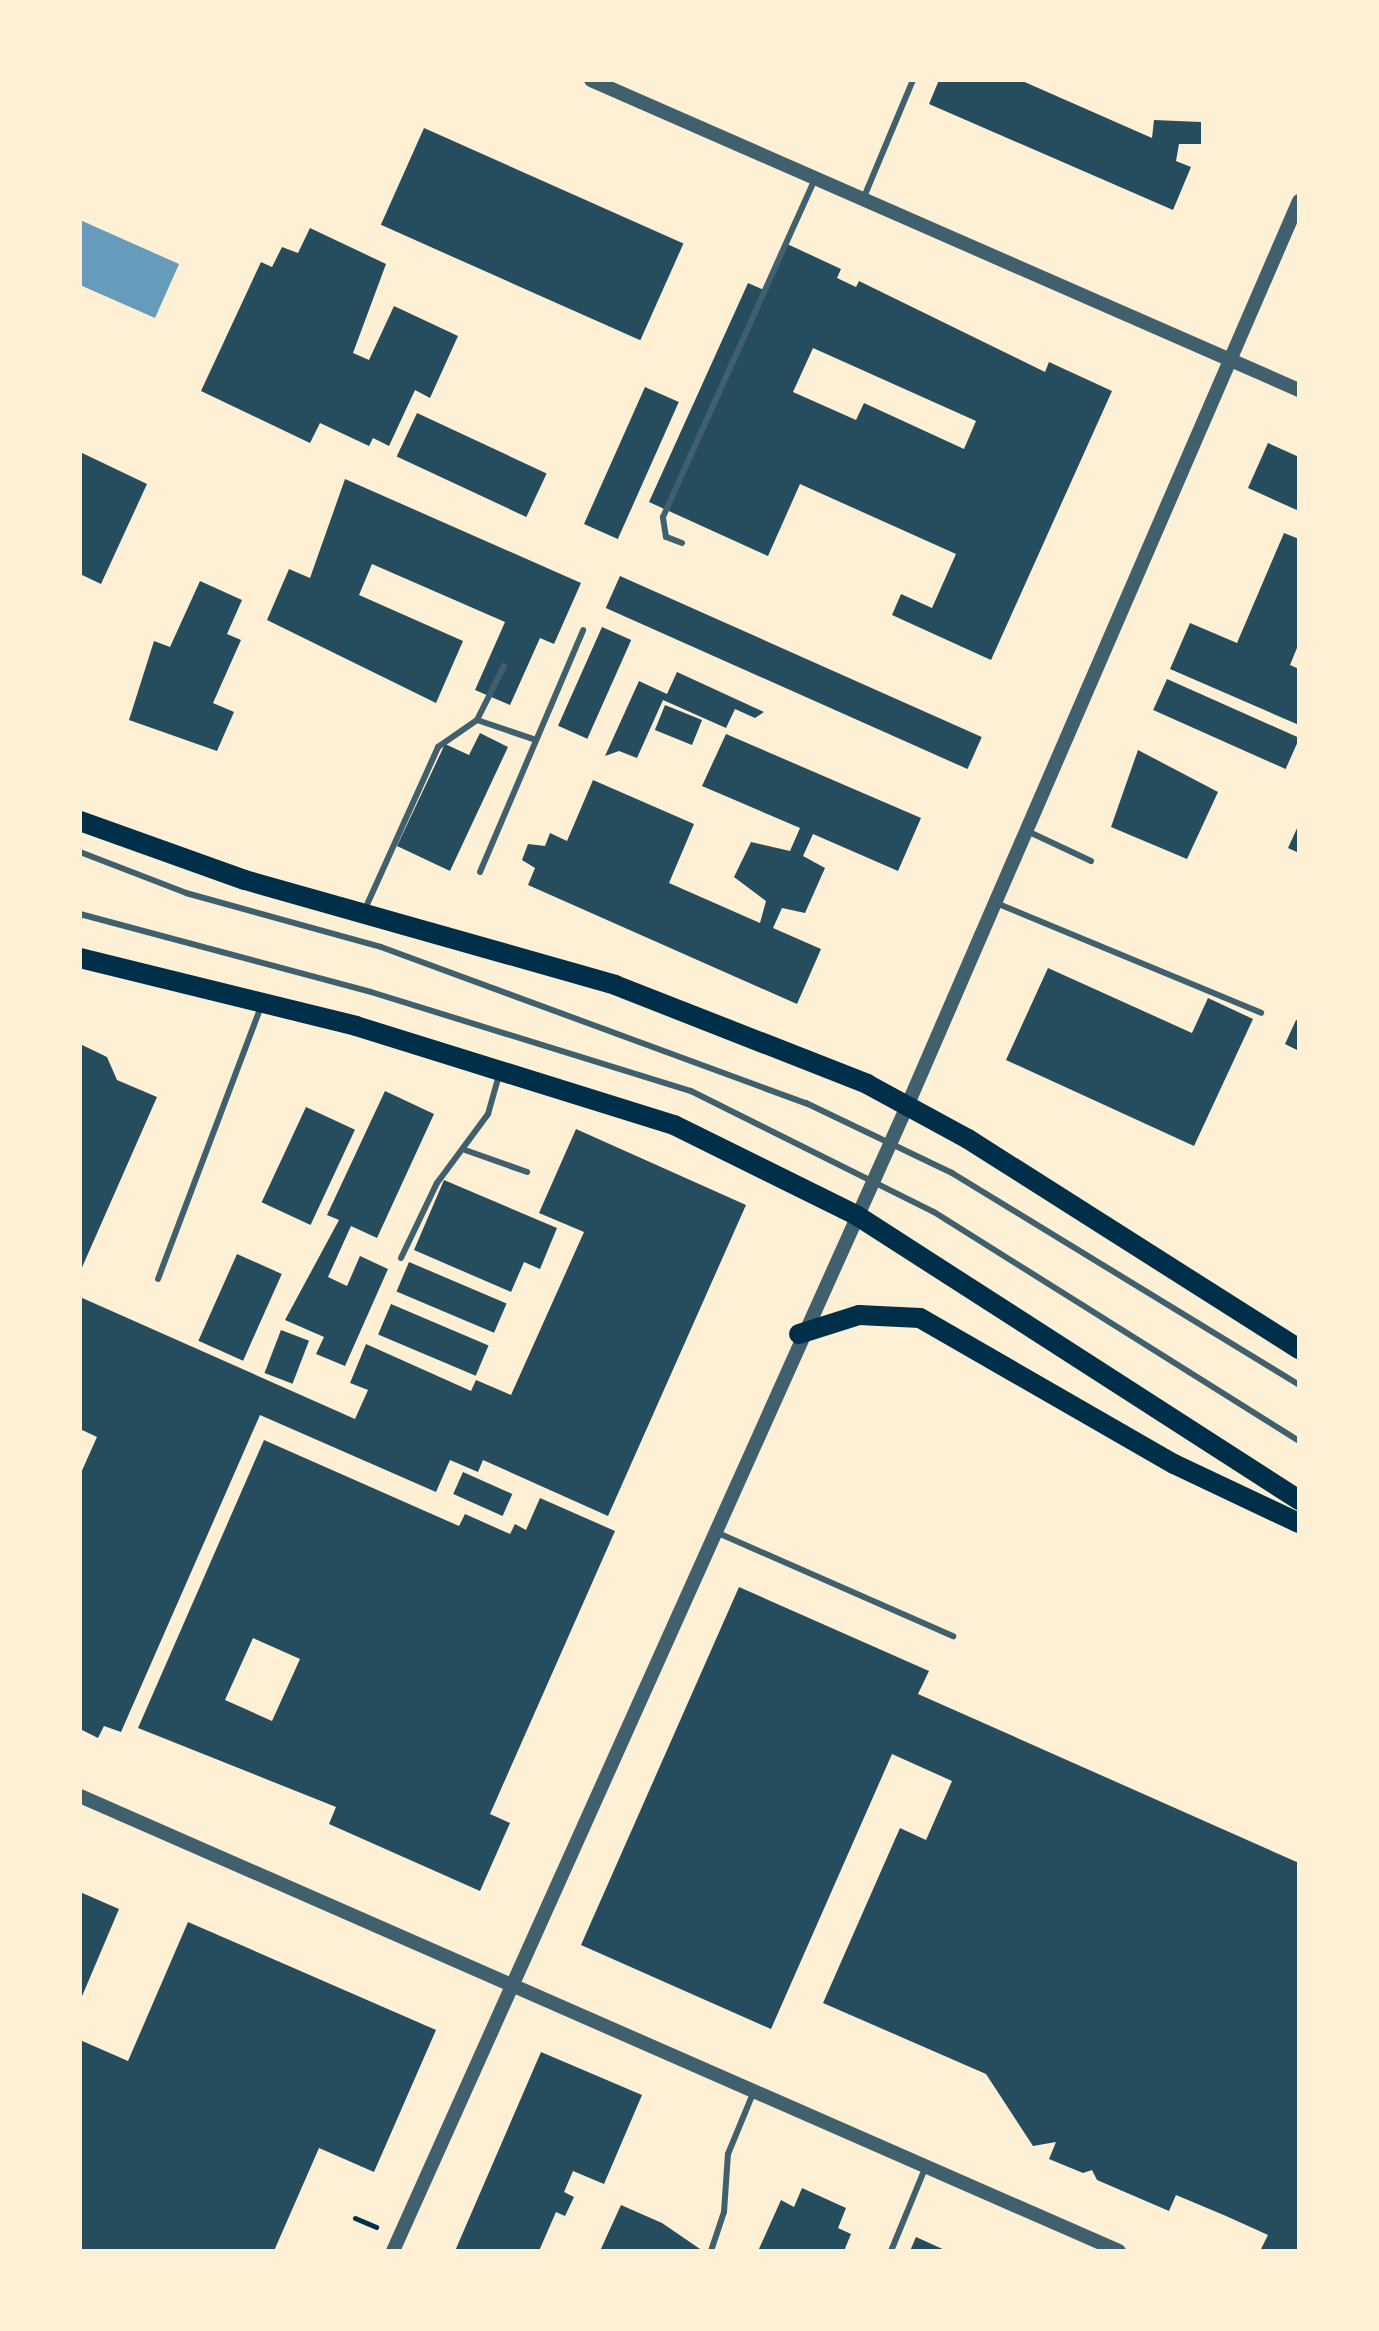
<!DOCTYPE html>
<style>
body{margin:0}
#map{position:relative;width:1379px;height:2331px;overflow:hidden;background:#fdf0d5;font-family:"Roboto Condensed",sans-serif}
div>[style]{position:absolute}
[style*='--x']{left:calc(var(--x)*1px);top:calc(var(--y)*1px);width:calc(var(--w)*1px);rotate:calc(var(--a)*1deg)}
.water>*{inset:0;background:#669bbc}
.building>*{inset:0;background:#264d5e;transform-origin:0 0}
.path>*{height:5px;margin:-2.5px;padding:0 2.5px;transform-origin:2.5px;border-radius:2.5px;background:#003049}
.service>*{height:6px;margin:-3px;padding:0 3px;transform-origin:3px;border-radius:3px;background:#3f606c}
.tertiary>*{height:14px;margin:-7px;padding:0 7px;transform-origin:7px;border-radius:7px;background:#3f606c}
.primary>*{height:20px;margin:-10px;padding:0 10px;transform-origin:10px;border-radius:10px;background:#003049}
span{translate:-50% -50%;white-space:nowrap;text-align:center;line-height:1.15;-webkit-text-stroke:8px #fdf0d5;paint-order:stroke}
.frame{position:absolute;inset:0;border:82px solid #fdf0d5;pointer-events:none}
</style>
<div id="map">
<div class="water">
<div style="clip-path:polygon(80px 220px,179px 264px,155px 318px,80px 285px)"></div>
</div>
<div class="building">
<div style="clip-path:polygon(939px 80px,1020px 80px,1152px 138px,1154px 120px,1201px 122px,1201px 144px,1179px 144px,1176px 161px,1191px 167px,1173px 210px,929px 104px)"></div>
<div style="left:424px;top:128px;width:284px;height:106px;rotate:24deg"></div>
<div style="clip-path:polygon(310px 228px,386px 264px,353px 353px,369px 360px,394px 306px,458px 336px,430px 398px,415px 390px,389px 446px,373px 438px,369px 446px,320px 423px,310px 443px,201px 391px,261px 262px,272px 267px,282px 247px,298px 253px)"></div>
<div style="clip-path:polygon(evenodd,785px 243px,841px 269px,837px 278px,856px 287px,859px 281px,1045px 372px,1049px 362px,1112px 391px,991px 660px,892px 615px,901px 594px,932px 608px,956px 554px,800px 484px,768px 556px,649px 502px,748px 283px,764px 290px,785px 243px,813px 348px,976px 421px,964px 449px,864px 403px,856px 420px,793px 392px,813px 348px)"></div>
<div style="left:645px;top:387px;width:37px;height:150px;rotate:24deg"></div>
<div style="left:417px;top:413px;width:143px;height:48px;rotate:25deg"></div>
<div style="clip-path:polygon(1268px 443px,1299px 457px,1299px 511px,1248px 488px)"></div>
<div style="clip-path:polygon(80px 452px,147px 484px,101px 584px,80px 574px)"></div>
<div style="clip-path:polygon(345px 479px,581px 583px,554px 644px,540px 638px,510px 705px,475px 690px,505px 622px,372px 564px,359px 595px,463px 641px,436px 703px,267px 620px,289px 569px,310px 578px)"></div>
<div style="clip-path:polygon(1284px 533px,1299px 539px,1299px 643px,1290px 665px,1299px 669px,1299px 725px,1170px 669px,1190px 623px,1237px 643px)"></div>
<div style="left:620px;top:576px;width:396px;height:35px;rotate:24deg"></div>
<div style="clip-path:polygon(200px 581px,242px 600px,227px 634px,241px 640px,213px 703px,234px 712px,217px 751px,129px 720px,154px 641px,170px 647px)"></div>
<div style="left:602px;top:627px;width:32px;height:108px;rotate:24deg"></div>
<div style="clip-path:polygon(677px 672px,764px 712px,755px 718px,735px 709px,726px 728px,663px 700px,637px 758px,619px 751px,605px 756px,639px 681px,667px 694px)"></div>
<div style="left:1167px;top:679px;width:145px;height:34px;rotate:24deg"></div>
<div style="left:665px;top:705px;width:40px;height:27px;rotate:22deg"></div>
<div style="clip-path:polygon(480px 733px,508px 747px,450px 871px,397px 846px,445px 744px,469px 755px)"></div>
<div style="clip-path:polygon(726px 734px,921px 818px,898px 871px,813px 834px,803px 856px,825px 868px,805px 913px,782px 908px,773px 928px,821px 949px,797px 1004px,528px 885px,535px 868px,522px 860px,528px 844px,545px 846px,550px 833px,567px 841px,593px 780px,694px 824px,669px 883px,760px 923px,766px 901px,734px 877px,751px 842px,790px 851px,800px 828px,702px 786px)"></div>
<div style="clip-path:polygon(1138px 750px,1218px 792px,1187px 859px,1111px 827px)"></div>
<div style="clip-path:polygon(1299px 824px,1299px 853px,1288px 848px)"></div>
<div style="clip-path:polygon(1048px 968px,1192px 1033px,1208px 998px,1253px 1019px,1194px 1146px,1006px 1060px)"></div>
<div style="clip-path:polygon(1296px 1020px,1299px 1021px,1299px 1051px,1285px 1044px)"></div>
<div style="clip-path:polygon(80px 1044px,107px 1057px,117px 1080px,157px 1097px,80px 1272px)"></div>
<div style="clip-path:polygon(385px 1091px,434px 1114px,377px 1238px,351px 1226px,328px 1277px,347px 1286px,360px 1256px,388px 1269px,345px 1366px,316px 1354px,324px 1337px,285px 1320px,339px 1220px,327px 1215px)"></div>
<div style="left:306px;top:1107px;width:54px;height:105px;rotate:25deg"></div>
<div style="clip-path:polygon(576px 1129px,746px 1205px,608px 1516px,483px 1460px,478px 1472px,450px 1460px,436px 1492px,260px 1415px,121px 1732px,104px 1726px,98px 1738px,80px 1729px,80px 1475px,97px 1437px,80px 1429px,80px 1297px,355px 1419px,368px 1390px,350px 1383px,366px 1344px,471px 1391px,476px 1380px,511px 1395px,584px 1232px,539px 1213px)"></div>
<div style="clip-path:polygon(444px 1180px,557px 1228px,540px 1269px,524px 1262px,511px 1292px,414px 1250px)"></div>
<div style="left:237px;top:1254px;width:49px;height:95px;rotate:24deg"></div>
<div style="left:409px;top:1262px;width:106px;height:32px;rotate:23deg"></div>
<div style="left:391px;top:1304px;width:106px;height:33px;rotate:23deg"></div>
<div style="left:281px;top:1330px;width:30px;height:46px;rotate:21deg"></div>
<div style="clip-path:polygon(evenodd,264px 1440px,459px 1526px,465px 1514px,510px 1534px,515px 1524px,526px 1530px,540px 1498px,615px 1531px,490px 1814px,510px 1823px,480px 1891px,329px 1824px,336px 1807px,138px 1728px,264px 1440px,253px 1638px,300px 1659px,272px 1721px,225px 1700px,253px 1638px)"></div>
<div style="left:463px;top:1472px;width:54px;height:24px;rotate:24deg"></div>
<div style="clip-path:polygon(739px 1587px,929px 1671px,918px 1694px,1299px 1863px,1299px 2251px,1260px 2251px,1268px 2235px,1226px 2216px,1176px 2195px,1169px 2211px,1097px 2180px,1092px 2170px,1083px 2173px,1049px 2159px,1056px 2142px,1033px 2146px,986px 2074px,823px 2003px,900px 1828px,926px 1840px,952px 1781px,892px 1754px,771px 2029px,581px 1945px)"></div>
<div style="clip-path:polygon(80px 1892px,119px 1909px,80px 2001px)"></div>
<div style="clip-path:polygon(188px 1922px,436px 2030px,374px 2172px,319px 2148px,274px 2251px,80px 2251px,80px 2040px,128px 2061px)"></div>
<div style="clip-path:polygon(541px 2052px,642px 2095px,604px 2184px,573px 2171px,564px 2192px,574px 2197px,565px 2216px,556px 2212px,539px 2251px,455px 2251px)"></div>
<div style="clip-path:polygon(802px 2188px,846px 2208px,838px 2228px,851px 2234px,844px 2251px,758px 2251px,781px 2200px,794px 2207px)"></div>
<div style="clip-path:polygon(621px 2205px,662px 2223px,703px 2251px,600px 2251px)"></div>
<div style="clip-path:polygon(916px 2237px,947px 2251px,910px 2251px)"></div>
</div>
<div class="path">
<div style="--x:355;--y:2218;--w:23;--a:23"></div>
</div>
<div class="service">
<div style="--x:864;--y:197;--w:127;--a:-67.3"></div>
<div style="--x:682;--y:543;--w:17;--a:-159"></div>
<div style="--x:666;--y:537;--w:20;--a:-99"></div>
<div style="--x:663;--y:517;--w:372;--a:-65.8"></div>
<div style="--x:477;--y:720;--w:62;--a:18.7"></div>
<div style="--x:1025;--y:830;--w:73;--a:25.2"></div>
<div style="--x:80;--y:852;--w:114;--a:21.1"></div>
<div style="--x:186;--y:893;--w:202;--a:15.5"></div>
<div style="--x:381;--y:947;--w:453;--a:20.2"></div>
<div style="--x:806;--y:1103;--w:162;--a:25.6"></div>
<div style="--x:952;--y:1173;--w:407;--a:31.4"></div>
<div style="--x:480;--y:872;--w:263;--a:-66.9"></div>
<div style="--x:996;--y:903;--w:287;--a:22.5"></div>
<div style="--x:365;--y:909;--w:178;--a:-65.7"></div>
<div style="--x:438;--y:747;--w:47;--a:-34.7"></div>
<div style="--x:477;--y:720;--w:60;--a:-63.4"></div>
<div style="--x:80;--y:914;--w:301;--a:15"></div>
<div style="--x:371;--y:992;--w:335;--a:17.2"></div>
<div style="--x:691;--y:1091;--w:271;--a:26.5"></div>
<div style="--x:934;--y:1212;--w:431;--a:32.1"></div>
<div style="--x:465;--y:1150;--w:66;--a:19.5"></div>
<div style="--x:401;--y:1258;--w:83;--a:-64.4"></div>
<div style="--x:437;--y:1183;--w:86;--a:-53.5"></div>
<div style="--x:488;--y:1114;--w:41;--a:-74.2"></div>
<div style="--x:158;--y:1279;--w:292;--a:-69.3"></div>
<div style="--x:718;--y:1533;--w:257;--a:23.7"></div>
<div style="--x:711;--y:2251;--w:41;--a:-71.6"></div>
<div style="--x:724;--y:2212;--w:58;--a:-86.1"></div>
<div style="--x:728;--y:2154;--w:68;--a:-67.6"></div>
<div style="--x:891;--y:2251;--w:92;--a:-67.6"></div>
</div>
<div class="tertiary">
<div style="--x:591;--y:80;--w:773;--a:23.65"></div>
<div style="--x:80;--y:1796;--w:1134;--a:23.65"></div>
<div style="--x:393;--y:2251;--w:1257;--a:-65.82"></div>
<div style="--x:908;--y:1104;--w:984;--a:-66.59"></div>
</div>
<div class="primary">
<div style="--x:80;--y:821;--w:175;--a:19.7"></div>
<div style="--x:245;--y:880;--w:385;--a:15.8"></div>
<div style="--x:615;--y:985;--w:271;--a:21.4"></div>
<div style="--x:867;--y:1084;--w:115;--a:28.6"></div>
<div style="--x:968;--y:1139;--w:392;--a:32.4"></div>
<div style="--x:80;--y:958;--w:284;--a:13.8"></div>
<div style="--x:356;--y:1026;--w:333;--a:17.3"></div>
<div style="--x:674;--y:1125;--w:203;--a:26.3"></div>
<div style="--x:856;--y:1215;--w:527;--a:32.75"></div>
<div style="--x:799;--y:1334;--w:63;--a:-17.6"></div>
<div style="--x:859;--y:1315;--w:61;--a:2.8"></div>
<div style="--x:920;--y:1318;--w:293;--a:29.9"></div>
<div style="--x:1174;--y:1464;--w:138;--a:25.3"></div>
</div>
<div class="frame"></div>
</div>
